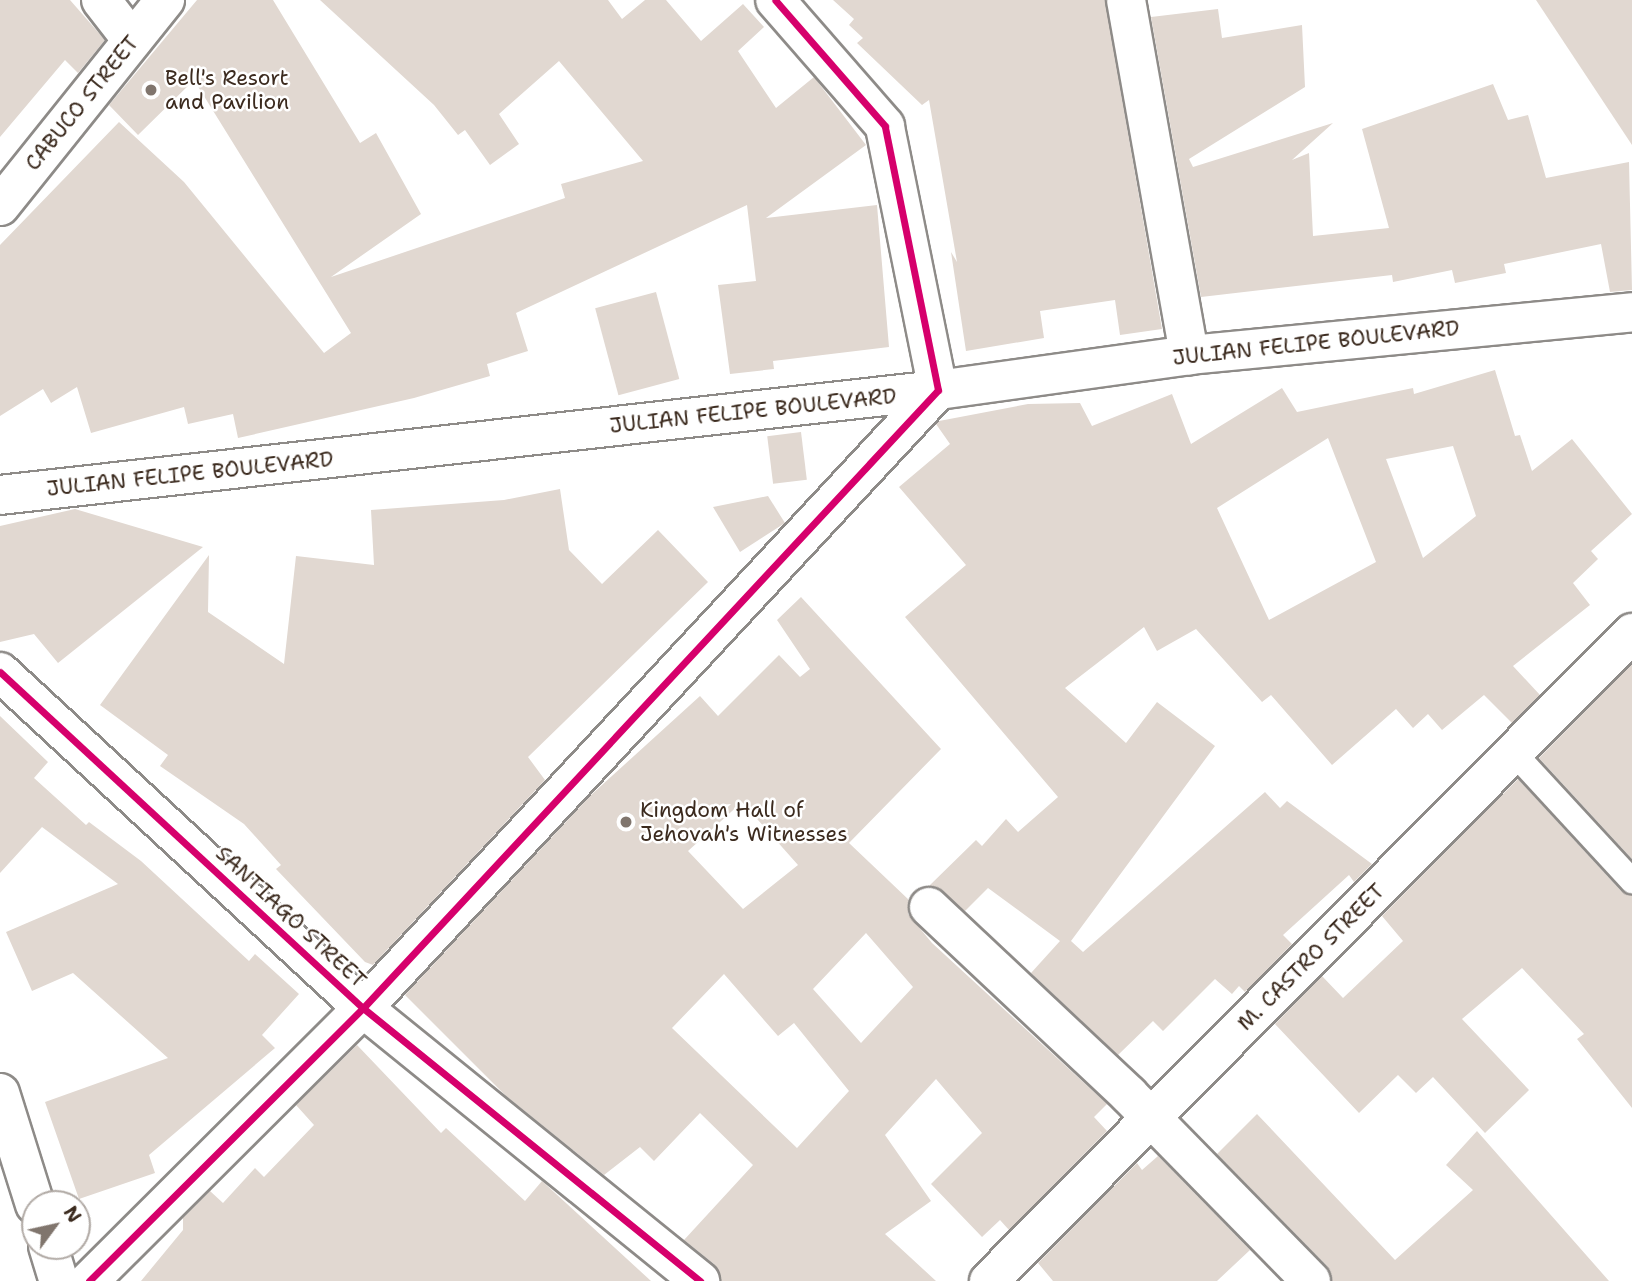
<!DOCTYPE html>
<style>
body{margin:0}
#map{position:relative;width:1632px;height:1281px;overflow:hidden;background:#fff;font-family:"Shantell Sans",sans-serif}
div>[style]{position:absolute}
[style*='--x']{left:calc(var(--x)*1px);top:calc(var(--y)*1px);width:calc(var(--w)*1px);rotate:calc(var(--a)*1deg)}
.building>*{inset:0;background:#e1d8d1;transform-origin:0 0}
.roads{filter:drop-shadow(2px 0 #8e8b88) drop-shadow(-2px 0 #8e8b88) drop-shadow(0 2px #8e8b88) drop-shadow(0 -2px #8e8b88)}
.lane>*{height:24px;margin:-12px;padding:0 12px;transform-origin:12px;border-radius:12px;background:#fff}
.street>*{height:38px;margin:-19px;padding:0 19px;transform-origin:19px;border-radius:19px;background:#fff}
.secondary>*{height:38px;margin:-19px;padding:0 19px;transform-origin:19px;border-radius:19px;background:#fff}
.cycleway>*{height:7px;margin:-3.5px;padding:0 3.5px;transform-origin:3.5px;border-radius:3.5px;background:#d6006c}
.dots>*{width:19px;height:19px;translate:-50% -50%;box-sizing:border-box;border:4px solid #fff;border-radius:50%}
span{translate:-50% -50%;white-space:nowrap;text-align:center;line-height:1.15;-webkit-text-stroke:5px #fff;paint-order:stroke}
.poi-label{font-size:21px;color:#3b2a1e}
.left{translate:0 -50%;text-align:left}
.street-label{font-size:21px;color:#3b2a1e}
.north{position:absolute;left:21px;top:1190px;width:70px;height:70px;box-sizing:border-box;background:#fff;border:2px solid #b1aaa5;border-radius:50%;rotate:57deg;font-size:19px;font-weight:700;line-height:28px;text-align:center;color:#3b2a1e}
.north::after{content:'';display:block;margin:auto;width:24px;height:32px;background:#80756d;clip-path:polygon(50% 0,100% 100%,50% 72%,0 100%)}
</style>
<div id="map">
<div class="building">
<div style="clip-path:polygon(0 0,70px 0,105px 40px,78px 73px,65px 60px,0 137px)"></div>
<div style="clip-path:polygon(197px 0,273px 0,360px 143px,376px 133px,421px 214px,331px 277px,565px 198px,561px 184px,643px 161px,559px 61px,499px 114px,519px 144px,490px 165px,465px 130px,458px 135px,434px 105px,320px 0,608px 0,622px 19px,645px 0,666px 0,701px 41px,743px 4px,764px 27px,738px 51px,776px 108px,814px 77px,866px 145px,766px 218px,877px 205px,889px 347px,773px 361px,774px 369px,730px 374px,718px 285px,756px 281px,747px 205px,516px 313px,528px 351px,487px 364px,490px 376px,414px 398px,238px 438px,233px 414px,188px 424px,184px 407px,91px 433px,77px 387px,51px 403px,43px 389px,0 416px,0 245px,119px 122px,184px 182px,324px 353px,351px 333px,194px 80px,138px 135px,109px 105px)"></div>
<div style="clip-path:polygon(833px 0,1105px 0,1162px 329px,1120px 335px,1115px 300px,1040px 311px,1044px 338px,966px 351px,951px 252px,957px 262px,929px 100px,922px 105px,857px 43px,863px 38px,849px 25px,854px 19px)"></div>
<div style="clip-path:polygon(1536px 0,1632px 0,1632px 145px)"></div>
<div style="clip-path:polygon(1218px 9px,1222px 38px,1302px 25px,1305px 87px,1189px 159px,1193px 167px,1333px 123px,1292px 160px,1309px 153px,1313px 236px,1389px 228px,1362px 129px,1493px 84px,1508px 120px,1528px 115px,1546px 178px,1629px 162px,1632px 290px,1610px 292px,1601px 244px,1504px 264px,1506px 273px,1455px 283px,1452px 270px,1393px 282px,1392px 275px,1201px 297px,1151px 17px)"></div>
<div style="left:656px;top:292px;width:90px;height:63px;rotate:75deg"></div>
<div style="clip-path:polygon(evenodd,1495px 370px,1515px 436px,1520px 435px,1532px 471px,1572px 439px,1632px 514px,1591px 551px,1598px 559px,1573px 583px,1590px 605px,1513px 666px,1540px 695px,1512px 723px,1484px 695px,1442px 730px,1428px 714px,1413px 728px,1396px 709px,1332px 765px,1271px 695px,1262px 702px,1196px 629px,1157px 651px,1144px 627px,1065px 688px,1126px 743px,1157px 702px,1215px 746px,1071px 941px,1083px 952px,1265px 792px,1280px 808px,1287px 801px,1372px 864px,1354px 882px,1349px 875px,1283px 935px,1292px 944px,1245px 992px,1239px 986px,1232px 994px,1215px 979px,1163px 1031px,1153px 1021px,1118px 1055px,1031px 973px,1060px 941px,988px 888px,965px 911px,929px 886px,976px 840px,982px 846px,1006px 819px,1018px 832px,1058px 797px,905px 617px,966px 565px,899px 487px,950px 444px,936px 424px,939px 421px,1028px 404px,1080px 403px,1092px 426px,1172px 394px,1191px 444px,1282px 388px,1297px 412px,1413px 388px,1414px 394px,1495px 370px,1328px 438px,1376px 562px,1269px 620px,1217px 508px,1328px 438px,1495px 370px,1453px 446px,1476px 516px,1423px 558px,1386px 459px,1453px 446px)"></div>
<div style="left:801px;top:432px;width:48px;height:34px;rotate:83deg"></div>
<div style="clip-path:polygon(560px 489px,569px 550px,602px 584px,658px 530px,708px 582px,528px 757px,545px 780px,373px 965px,365px 962px,276px 869px,281px 865px,244px 824px,160px 766px,168px 755px,100px 705px,209px 555px,208px 612px,284px 664px,296px 556px,374px 565px,371px 510px,504px 500px)"></div>
<div style="clip-path:polygon(768px 496px,785px 523px,740px 552px,713px 507px)"></div>
<div style="clip-path:polygon(75px 509px,203px 547px,58px 663px,34px 634px,0 642px,0 526px)"></div>
<div style="clip-path:polygon(evenodd,801px 597px,941px 749px,849px 843px,909px 900px,908px 914px,932px 943px,1107px 1104px,1094px 1117px,1107px 1131px,1009px 1230px,1000px 1220px,982px 1237px,931px 1184px,982px 1133px,936px 1079px,885px 1135px,931px 1201px,885px 1234px,936px 1281px,721px 1281px,714px 1264px,684px 1240px,753px 1165px,700px 1113px,654px 1161px,640px 1147px,604px 1175px,506px 1096px,405px 995px,591px 795px,700px 696px,718px 716px,779px 655px,800px 677px,810px 669px,777px 620px,801px 597px,742px 802px,798px 865px,743px 909px,688px 851px,742px 802px,801px 597px,866px 933px,913px 987px,861px 1043px,813px 989px,866px 933px,801px 597px,724px 974px,778px 1036px,794px 1023px,849px 1091px,797px 1148px,672px 1028px,724px 974px)"></div>
<div style="clip-path:polygon(1632px 664px,1632px 859px,1539px 758px)"></div>
<div style="clip-path:polygon(0 716px,48px 762px,34px 778px,86px 825px,89px 822px,141px 861px,249px 961px,255px 954px,299px 994px,262px 1035px,275px 1048px,149px 1155px,155px 1173px,79px 1199px,45px 1102px,168px 1058px,73px 973px,32px 991px,6px 932px,118px 884px,42px 827px,0 873px)"></div>
<div style="clip-path:polygon(1518px 779px,1621px 891px,1632px 895px,1632px 1108px,1577px 1039px,1584px 1034px,1522px 968px,1462px 1019px,1529px 1090px,1485px 1133px,1433px 1077px,1416px 1093px,1398px 1075px,1359px 1113px,1275px 1024px,1322px 976px,1343px 998px,1403px 941px,1382px 916px)"></div>
<div style="clip-path:polygon(357px 1045px,441px 1133px,446px 1128px,525px 1201px,542px 1181px,651px 1281px,141px 1281px,183px 1230px,183px 1218px,210px 1191px,223px 1203px,255px 1168px,264px 1177px,314px 1125px,296px 1105px)"></div>
<div style="clip-path:polygon(1257px 1114px,1395px 1260px,1473px 1190px,1446px 1165px,1477px 1131px,1609px 1281px,1332px 1281px,1327px 1266px,1217px 1154px)"></div>
<div style="clip-path:polygon(1158px 1156px,1250px 1250px,1217px 1281px,1053px 1281px,1038px 1263px,1137px 1163px,1142px 1170px)"></div>
</div>
<div class="roads">
<div class="lane">
<div style="--x:1513;--y:752;--w:176;--a:47.3"></div>
</div>
<div class="street">
<div style="--x:101;--y:0;--w:51;--a:52.2"></div>
<div style="--x:1126;--y:0;--w:361;--a:79.9"></div>
<div style="--x:0;--y:206;--w:264;--a:-51.3"></div>
<div style="--x:0;--y:672;--w:495;--a:42.8"></div>
<div style="--x:363;--y:1008;--w:434;--a:39"></div>
<div style="--x:929;--y:907;--w:274;--a:43.2"></div>
<div style="--x:1129;--y:1095;--w:260;--a:45.6"></div>
<div style="--x:89;--y:1281;--w:387;--a:-44.9"></div>
<div style="--x:363;--y:1008;--w:844;--a:-47.06"></div>
<div style="--x:938;--y:390;--w:269;--a:-101.4"></div>
<div style="--x:885;--y:126;--w:167;--a:-131.1"></div>
<div style="--x:989;--y:1281;--w:913;--a:-45.22"></div>
</div>
<div class="secondary">
<div style="--x:0;--y:495;--w:944;--a:-6.39"></div>
<div style="--x:938;--y:390;--w:253;--a:-7.9"></div>
<div style="--x:1189;--y:355;--w:445;--a:-5.5"></div>
<div style="--x:0;--y:1093;--w:117;--a:72.6"></div>
<div style="--x:48;--y:1246;--w:37;--a:73"></div>
</div>
</div>
<div class="cycleway">
<div style="--x:0;--y:672;--w:495;--a:42.8"></div>
<div style="--x:363;--y:1008;--w:434;--a:39"></div>
<div style="--x:89;--y:1281;--w:387;--a:-44.9"></div>
<div style="--x:363;--y:1008;--w:844;--a:-47.06"></div>
<div style="--x:938;--y:390;--w:269;--a:-101.4"></div>
<div style="--x:885;--y:126;--w:167;--a:-131.1"></div>
</div>
<div class="dots">
<div style="left:151px;top:90px;background:#80756d"></div>
<div style="left:626px;top:822px;background:#80756d"></div>
</div>
<div class="poi-label">
<span class="left" style="left:165px;top:90px">Bell's Resort<br>and Pavilion</span>
<span class="left" style="left:640px;top:822px">Kingdom Hall of<br>Jehovah's Witnesses</span>
</div>
<div class="street-label">
<span style="left:82px;top:103px;rotate:-51deg">CABUCO STREET</span>
<span style="left:1316px;top:343px;rotate:-6deg">JULIAN FELIPE BOULEVARD</span>
<span style="left:753px;top:411px;rotate:-6deg">JULIAN FELIPE BOULEVARD</span>
<span style="left:190px;top:474px;rotate:-6deg">JULIAN FELIPE BOULEVARD</span>
<span style="left:291px;top:917px;rotate:43deg">SANTIAGO STREET</span>
<span style="left:1311px;top:957px;rotate:-45deg">M. CASTRO STREET</span>
</div>
<div class="north">N</div>
</div>
